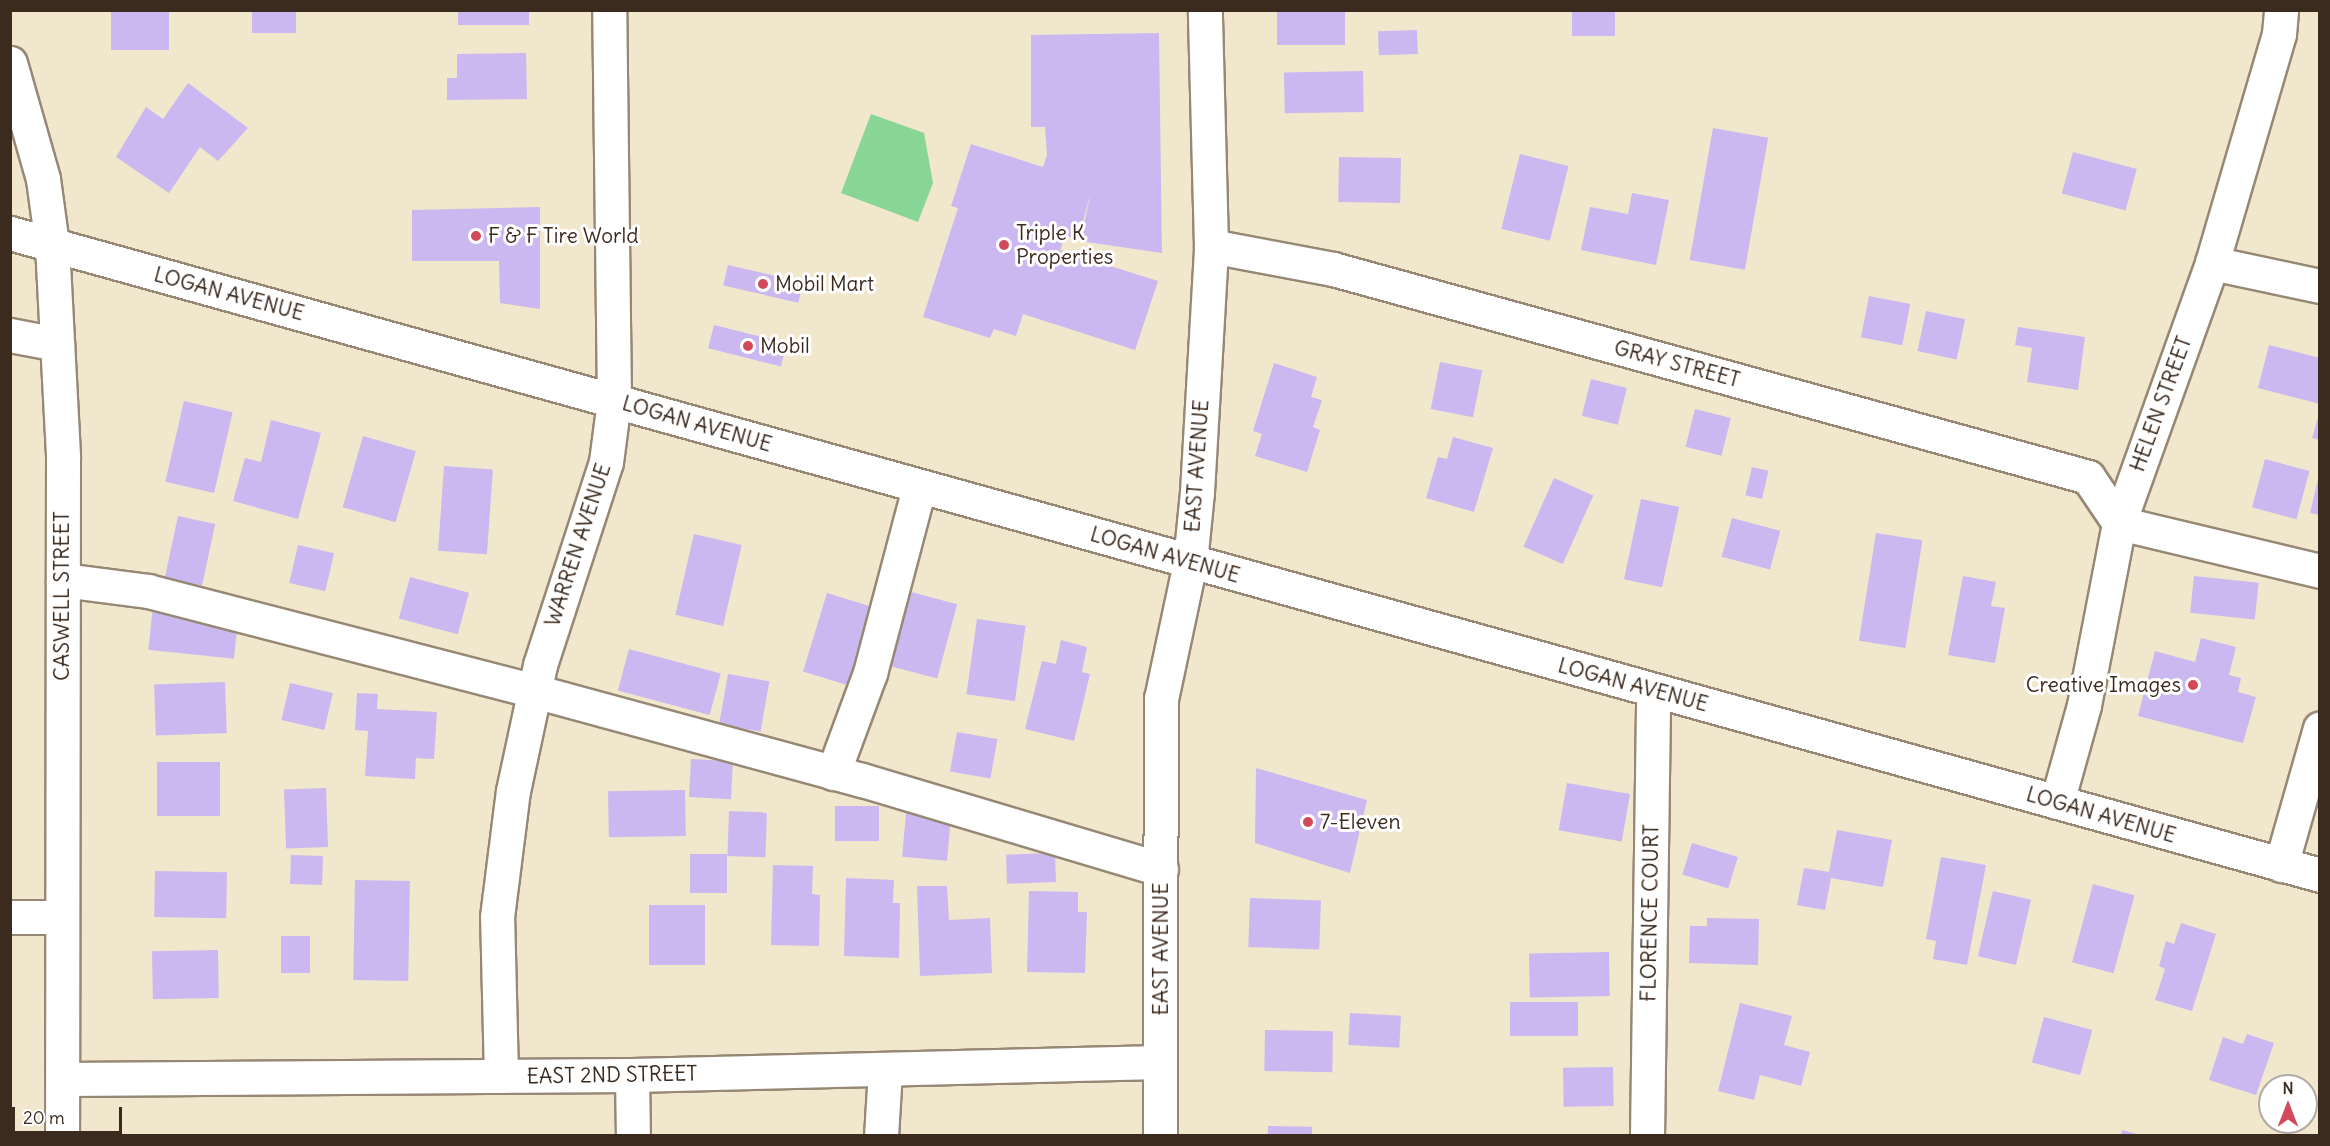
<!DOCTYPE html>
<style>
body{margin:0}
#map{position:relative;width:2330px;height:1146px;overflow:hidden;background:#f0e7cc;font-family:Delius,sans-serif}
div>[style]{position:absolute}
[style*='--x']{left:calc(var(--x)*1px);top:calc(var(--y)*1px);width:calc(var(--w)*1px);rotate:calc(var(--a)*1deg)}
.green>*{inset:0;background:#88d695}
.building>*{inset:0;background:#ccb8f0;transform-origin:0 0}
.roads{filter:drop-shadow(2px 0 #968875) drop-shadow(-2px 0 #968875) drop-shadow(0 2px #968875) drop-shadow(0 -2px #968875)}
.minor>*{height:33px;margin:-16.5px;padding:0 16.5px;transform-origin:16.5px;border-radius:16.5px;background:#fff}
.major>*{height:33px;margin:-16.5px;padding:0 16.5px;transform-origin:16.5px;border-radius:16.5px;background:#fff}
.dots>*{width:16px;height:16px;translate:-50% -50%;box-sizing:border-box;border:3px solid #fff;border-radius:50%}
span{translate:-50% -50%;white-space:nowrap;text-align:center;line-height:1.15;-webkit-text-stroke:6px #fff;paint-order:stroke}
.poi-label{font-size:21px;color:#3b2a1e}
.left{translate:0 -50%;text-align:left}
.right{translate:-100% -50%;text-align:right}
.street-label{font-size:21px;color:#3b2a1e}
.frame{position:absolute;inset:0;border:12px solid #3b2a1e;pointer-events:none}
.north{position:absolute;left:2258px;top:1074px;width:60px;height:60px;box-sizing:border-box;background:#fff;border:2px solid #b1aaa5;border-radius:50%;rotate:0deg;font-size:16px;font-weight:700;line-height:24px;text-align:center;color:#3b2a1e}
.north::after{content:'';display:block;margin:auto;width:21px;height:27px;background:#d1495b;clip-path:polygon(50% 0,100% 100%,50% 72%,0 100%)}
.scale{position:absolute;left:12px;top:1107px;width:110px;height:27px;box-sizing:border-box;border:3px solid #3b2a1e;border-top:0;padding-left:8px;font-size:18px;line-height:21px;white-space:nowrap;color:#3b2a1e;-webkit-text-stroke:4px #fff;paint-order:stroke}
</style>
<div id="map">
<div class="green">
<div style="clip-path:polygon(871px 114px,924px 133px,933px 183px,918px 222px,841px 193px)"></div>
</div>
<div class="building">
<div style="left:111px;top:10px;width:58px;height:40px"></div>
<div style="left:252px;top:10px;width:44px;height:23px"></div>
<div style="left:458px;top:10px;width:71px;height:15px"></div>
<div style="left:1277px;top:10px;width:68px;height:35px"></div>
<div style="left:1572px;top:10px;width:43px;height:26px"></div>
<div style="left:1417px;top:30px;width:24px;height:39px;rotate:88deg"></div>
<div style="clip-path:polygon(1159px 33px,1162px 253px,1080px 241px,1091px 193px,1078px 239px,1065px 236px,1060px 250px,1158px 281px,1135px 350px,1023px 314px,1016px 336px,994px 329px,990px 338px,923px 317px,958px 208px,951px 206px,971px 144px,1043px 167px,1047px 155px,1045px 127px,1031px 127px,1031px 35px)"></div>
<div style="clip-path:polygon(526px 53px,527px 99px,447px 100px,447px 78px,457px 78px,457px 54px)"></div>
<div style="left:1363px;top:71px;width:41px;height:79px;rotate:89deg"></div>
<div style="clip-path:polygon(188px 83px,248px 128px,218px 161px,200px 147px,169px 193px,116px 157px,146px 107px,163px 119px)"></div>
<div style="left:1713px;top:128px;width:56px;height:134px;rotate:10deg"></div>
<div style="left:2073px;top:152px;width:66px;height:43px;rotate:15deg"></div>
<div style="left:1520px;top:154px;width:50px;height:77px;rotate:14deg"></div>
<div style="left:1339px;top:157px;width:62px;height:45px;rotate:1deg"></div>
<div style="clip-path:polygon(1632px 193px,1669px 200px,1656px 265px,1581px 250px,1590px 207px,1628px 214px)"></div>
<div style="clip-path:polygon(540px 207px,540px 309px,500px 303px,499px 261px,412px 261px,412px 210px)"></div>
<div style="left:728px;top:265px;width:77px;height:21px;rotate:13deg"></div>
<div style="left:1869px;top:296px;width:42px;height:42px;rotate:11deg"></div>
<div style="left:1926px;top:311px;width:40px;height:41px;rotate:12deg"></div>
<div style="left:714px;top:325px;width:75px;height:24px;rotate:14deg"></div>
<div style="clip-path:polygon(2018px 327px,2085px 337px,2078px 390px,2027px 382px,2032px 348px,2015px 345px)"></div>
<div style="clip-path:polygon(2269px 345px,2320px 358px,2320px 404px,2258px 388px)"></div>
<div style="left:1440px;top:362px;width:43px;height:48px;rotate:11deg"></div>
<div style="clip-path:polygon(1274px 363px,1317px 377px,1311px 397px,1322px 400px,1313px 427px,1320px 430px,1307px 472px,1255px 456px,1262px 434px,1253px 431px)"></div>
<div style="left:1591px;top:379px;width:37px;height:38px;rotate:14deg"></div>
<div style="left:184px;top:401px;width:50px;height:83px;rotate:13deg"></div>
<div style="left:1695px;top:409px;width:37px;height:39px;rotate:14deg"></div>
<div style="clip-path:polygon(2320px 411px,2320px 440px,2312px 438px)"></div>
<div style="clip-path:polygon(271px 420px,321px 433px,298px 519px,233px 501px,245px 458px,261px 462px)"></div>
<div style="left:363px;top:436px;width:55px;height:74px;rotate:16deg"></div>
<div style="clip-path:polygon(1453px 437px,1493px 448px,1474px 512px,1426px 498px,1438px 457px,1447px 459px)"></div>
<div style="left:2265px;top:459px;width:46px;height:50px;rotate:15deg"></div>
<div style="left:444px;top:466px;width:49px;height:85px;rotate:4deg"></div>
<div style="left:1752px;top:467px;width:17px;height:29px;rotate:13deg"></div>
<div style="clip-path:polygon(2320px 471px,2320px 515px,2310px 513px)"></div>
<div style="left:1554px;top:478px;width:43px;height:75px;rotate:24deg"></div>
<div style="left:1641px;top:499px;width:39px;height:82px;rotate:12deg"></div>
<div style="left:178px;top:516px;width:38px;height:63px;rotate:12deg"></div>
<div style="left:1732px;top:518px;width:50px;height:40px;rotate:15deg"></div>
<div style="left:1876px;top:533px;width:47px;height:109px;rotate:9deg"></div>
<div style="left:694px;top:534px;width:49px;height:83px;rotate:13deg"></div>
<div style="left:298px;top:545px;width:37px;height:39px;rotate:13deg"></div>
<div style="clip-path:polygon(1963px 576px,1996px 582px,1991px 606px,2005px 608px,1995px 663px,1948px 655px)"></div>
<div style="left:2194px;top:576px;width:65px;height:37px;rotate:6deg"></div>
<div style="left:410px;top:577px;width:61px;height:43px;rotate:15deg"></div>
<div style="left:904px;top:590px;width:55px;height:77px;rotate:15deg"></div>
<div style="left:827px;top:593px;width:47px;height:82px;rotate:17deg"></div>
<div style="left:153px;top:606px;width:86px;height:44px;rotate:6deg"></div>
<div style="left:977px;top:619px;width:49px;height:76px;rotate:8deg"></div>
<div style="clip-path:polygon(2201px 638px,2236px 647px,2229px 675px,2241px 678px,2238px 692px,2256px 697px,2243px 743px,2138px 716px,2155px 651px,2195px 662px)"></div>
<div style="clip-path:polygon(1061px 640px,1087px 647px,1082px 672px,1090px 674px,1074px 741px,1025px 729px,1042px 661px,1056px 664px)"></div>
<div style="left:629px;top:649px;width:95px;height:43px;rotate:15deg"></div>
<div style="left:728px;top:674px;width:42px;height:51px;rotate:10deg"></div>
<div style="left:225px;top:682px;width:51px;height:71px;rotate:88deg"></div>
<div style="left:290px;top:683px;width:44px;height:38px;rotate:13deg"></div>
<div style="clip-path:polygon(357px 693px,378px 694px,377px 709px,437px 712px,434px 759px,416px 758px,415px 779px,365px 776px,368px 731px,355px 730px)"></div>
<div style="left:957px;top:732px;width:41px;height:40px;rotate:10deg"></div>
<div style="left:691px;top:759px;width:42px;height:38px;rotate:3deg"></div>
<div style="left:220px;top:762px;width:54px;height:63px;rotate:90deg"></div>
<div style="clip-path:polygon(1256px 768px,1367px 800px,1350px 873px,1255px 843px)"></div>
<div style="left:1567px;top:783px;width:64px;height:48px;rotate:10deg"></div>
<div style="left:326px;top:788px;width:59px;height:42px;rotate:88deg"></div>
<div style="left:685px;top:790px;width:46px;height:77px;rotate:89deg"></div>
<div style="left:835px;top:806px;width:44px;height:35px"></div>
<div style="left:729px;top:811px;width:38px;height:45px;rotate:2deg"></div>
<div style="left:906px;top:813px;width:45px;height:44px;rotate:5deg"></div>
<div style="clip-path:polygon(1837px 830px,1892px 840px,1883px 887px,1831px 878px,1825px 910px,1797px 905px,1804px 868px,1829px 872px)"></div>
<div style="left:1692px;top:843px;width:48px;height:33px;rotate:17deg"></div>
<div style="left:1055px;top:853px;width:29px;height:49px;rotate:88deg"></div>
<div style="left:727px;top:854px;width:39px;height:37px;rotate:90deg"></div>
<div style="left:291px;top:855px;width:32px;height:29px;rotate:2deg"></div>
<div style="clip-path:polygon(1941px 857px,1986px 865px,1967px 965px,1933px 959px,1936px 941px,1926px 939px)"></div>
<div style="clip-path:polygon(773px 865px,813px 866px,812px 894px,820px 895px,819px 946px,771px 945px)"></div>
<div style="left:155px;top:871px;width:72px;height:46px;rotate:1deg"></div>
<div style="clip-path:polygon(846px 878px,894px 880px,893px 903px,900px 903px,899px 958px,844px 956px)"></div>
<div style="left:355px;top:880px;width:55px;height:100px;rotate:1deg"></div>
<div style="left:2093px;top:884px;width:43px;height:81px;rotate:15deg"></div>
<div style="clip-path:polygon(917px 886px,947px 886px,949px 920px,990px 918px,992px 973px,920px 976px)"></div>
<div style="clip-path:polygon(1029px 891px,1078px 892px,1078px 912px,1087px 912px,1085px 973px,1027px 972px)"></div>
<div style="left:1993px;top:891px;width:39px;height:67px;rotate:13deg"></div>
<div style="left:1250px;top:898px;width:71px;height:49px;rotate:2deg"></div>
<div style="left:649px;top:905px;width:56px;height:60px"></div>
<div style="clip-path:polygon(1707px 918px,1759px 919px,1758px 965px,1689px 963px,1690px 926px,1707px 926px)"></div>
<div style="clip-path:polygon(2181px 923px,2216px 934px,2192px 1011px,2155px 1000px,2165px 969px,2159px 966px,2166px 941px,2174px 944px)"></div>
<div style="left:281px;top:936px;width:29px;height:37px"></div>
<div style="left:218px;top:950px;width:48px;height:66px;rotate:89deg"></div>
<div style="left:1609px;top:952px;width:44px;height:80px;rotate:89deg"></div>
<div style="left:1578px;top:1002px;width:34px;height:68px;rotate:90deg"></div>
<div style="clip-path:polygon(1740px 1003px,1792px 1016px,1784px 1045px,1810px 1052px,1801px 1086px,1760px 1075px,1754px 1100px,1718px 1091px)"></div>
<div style="left:1350px;top:1013px;width:51px;height:32px;rotate:3deg"></div>
<div style="left:2044px;top:1017px;width:50px;height:47px;rotate:15deg"></div>
<div style="left:1265px;top:1030px;width:68px;height:41px;rotate:1deg"></div>
<div style="clip-path:polygon(2247px 1034px,2274px 1043px,2256px 1095px,2209px 1080px,2223px 1037px,2243px 1044px)"></div>
<div style="left:1613px;top:1067px;width:39px;height:50px;rotate:89deg"></div>
<div style="left:1268px;top:1126px;width:44px;height:10px;rotate:1deg"></div>
<div style="clip-path:polygon(2122px 1130px,2140px 1135px,2140px 1136px,2121px 1136px)"></div>
</div>
<div class="roads">
<div class="minor">
<div style="--x:10;--y:63;--w:121;--a:74.1"></div>
<div style="--x:43;--y:179;--w:67;--a:82.2"></div>
<div style="--x:52;--y:245;--w:213;--a:87"></div>
<div style="--x:63;--y:458;--w:678;--a:90.08"></div>
<div style="--x:1211;--y:246;--w:124;--a:10.7"></div>
<div style="--x:1333;--y:269;--w:783;--a:15.4"></div>
<div style="--x:2088;--y:477;--w:55;--a:56"></div>
<div style="--x:2212;--y:263;--w:110;--a:12"></div>
<div style="--x:10;--y:335;--w:48;--a:10.8"></div>
<div style="--x:2119;--y:523;--w:207;--a:13.4"></div>
<div style="--x:63;--y:580;--w:86;--a:7.4"></div>
<div style="--x:148;--y:591;--w:399;--a:14.5"></div>
<div style="--x:534;--y:691;--w:340;--a:15.2"></div>
<div style="--x:862;--y:780;--w:312;--a:16.6"></div>
<div style="--x:833;--y:773;--w:107;--a:-69.7"></div>
<div style="--x:870;--y:673;--w:192;--a:-75.2"></div>
<div style="--x:2057;--y:802;--w:101;--a:-74.4"></div>
<div style="--x:2084;--y:705;--w:185;--a:-79.1"></div>
<div style="--x:2119;--y:523;--w:276;--a:-70.3"></div>
<div style="--x:2212;--y:263;--w:239;--a:-73.7"></div>
<div style="--x:2279;--y:34;--w:24;--a:-85"></div>
<div style="--x:2281;--y:865;--w:142;--a:-74.1"></div>
<div style="--x:10;--y:917;--w:51;--a:0"></div>
<div style="--x:632;--y:1075;--w:61;--a:89.1"></div>
<div style="--x:501;--y:1076;--w:159;--a:-91.4"></div>
<div style="--x:497;--y:917;--w:127;--a:-82.8"></div>
<div style="--x:513;--y:791;--w:129;--a:-77.9"></div>
<div style="--x:540;--y:665;--w:213;--a:-72"></div>
<div style="--x:606;--y:462;--w:63;--a:-82.6"></div>
<div style="--x:614;--y:400;--w:390;--a:-90.7"></div>
<div style="--x:63;--y:1079;--w:569;--a:-0.4"></div>
<div style="--x:632;--y:1075;--w:528;--a:-1.41"></div>
<div style="--x:881;--y:1136;--w:65;--a:-86.5"></div>
<div style="--x:1160;--y:1136;--w:437;--a:-89.9"></div>
<div style="--x:1161;--y:699;--w:140;--a:-78"></div>
<div style="--x:1190;--y:562;--w:70;--a:-84.3"></div>
<div style="--x:1197;--y:492;--w:246;--a:-86.7"></div>
<div style="--x:1211;--y:246;--w:236;--a:-91.5"></div>
<div style="--x:1647;--y:1136;--w:446;--a:-89.2"></div>
</div>
<div class="major">
<div style="--x:10;--y:233;--w:2398;--a:15.53"></div>
</div>
</div>
<div class="dots">
<div style="left:476px;top:236px;background:#d1495b"></div>
<div style="left:1004px;top:245px;background:#d1495b"></div>
<div style="left:763px;top:284px;background:#d1495b"></div>
<div style="left:748px;top:346px;background:#d1495b"></div>
<div style="left:2193px;top:685px;background:#d1495b"></div>
<div style="left:1308px;top:822px;background:#d1495b"></div>
</div>
<div class="poi-label">
<span class="left" style="left:1016px;top:245px">Triple K<br>Properties</span>
<span class="left" style="left:488px;top:236px">F &amp; F Tire World</span>
<span class="left" style="left:775px;top:284px">Mobil Mart</span>
<span class="left" style="left:760px;top:346px">Mobil</span>
<span class="right" style="left:2181px;top:685px">Creative Images</span>
<span class="left" style="left:1320px;top:822px">7-Eleven</span>
</div>
<div class="street-label">
<span style="left:229px;top:294px;rotate:15deg">LOGAN AVENUE</span>
<span style="left:1677px;top:364px;rotate:15deg">GRAY STREET</span>
<span style="left:2161px;top:404px;rotate:-70deg">HELEN STREET</span>
<span style="left:697px;top:424px;rotate:16deg">LOGAN AVENUE</span>
<span style="left:1197px;top:466px;rotate:-86deg">EAST AVENUE</span>
<span style="left:578px;top:545px;rotate:-72deg">WARREN AVENUE</span>
<span style="left:1165px;top:555px;rotate:16deg">LOGAN AVENUE</span>
<span style="left:62px;top:596px;rotate:-90deg">CASWELL STREET</span>
<span style="left:1633px;top:685px;rotate:15deg">LOGAN AVENUE</span>
<span style="left:2101px;top:815px;rotate:16deg">LOGAN AVENUE</span>
<span style="left:1650px;top:913px;rotate:-89deg">FLORENCE COURT</span>
<span style="left:1161px;top:949px;rotate:-90deg">EAST AVENUE</span>
<span style="left:612px;top:1075px;rotate:-1deg">EAST 2ND STREET</span>
</div>
<div class="frame"></div>
<div class="north">N</div>
<div class="scale">20 m</div>
</div>
